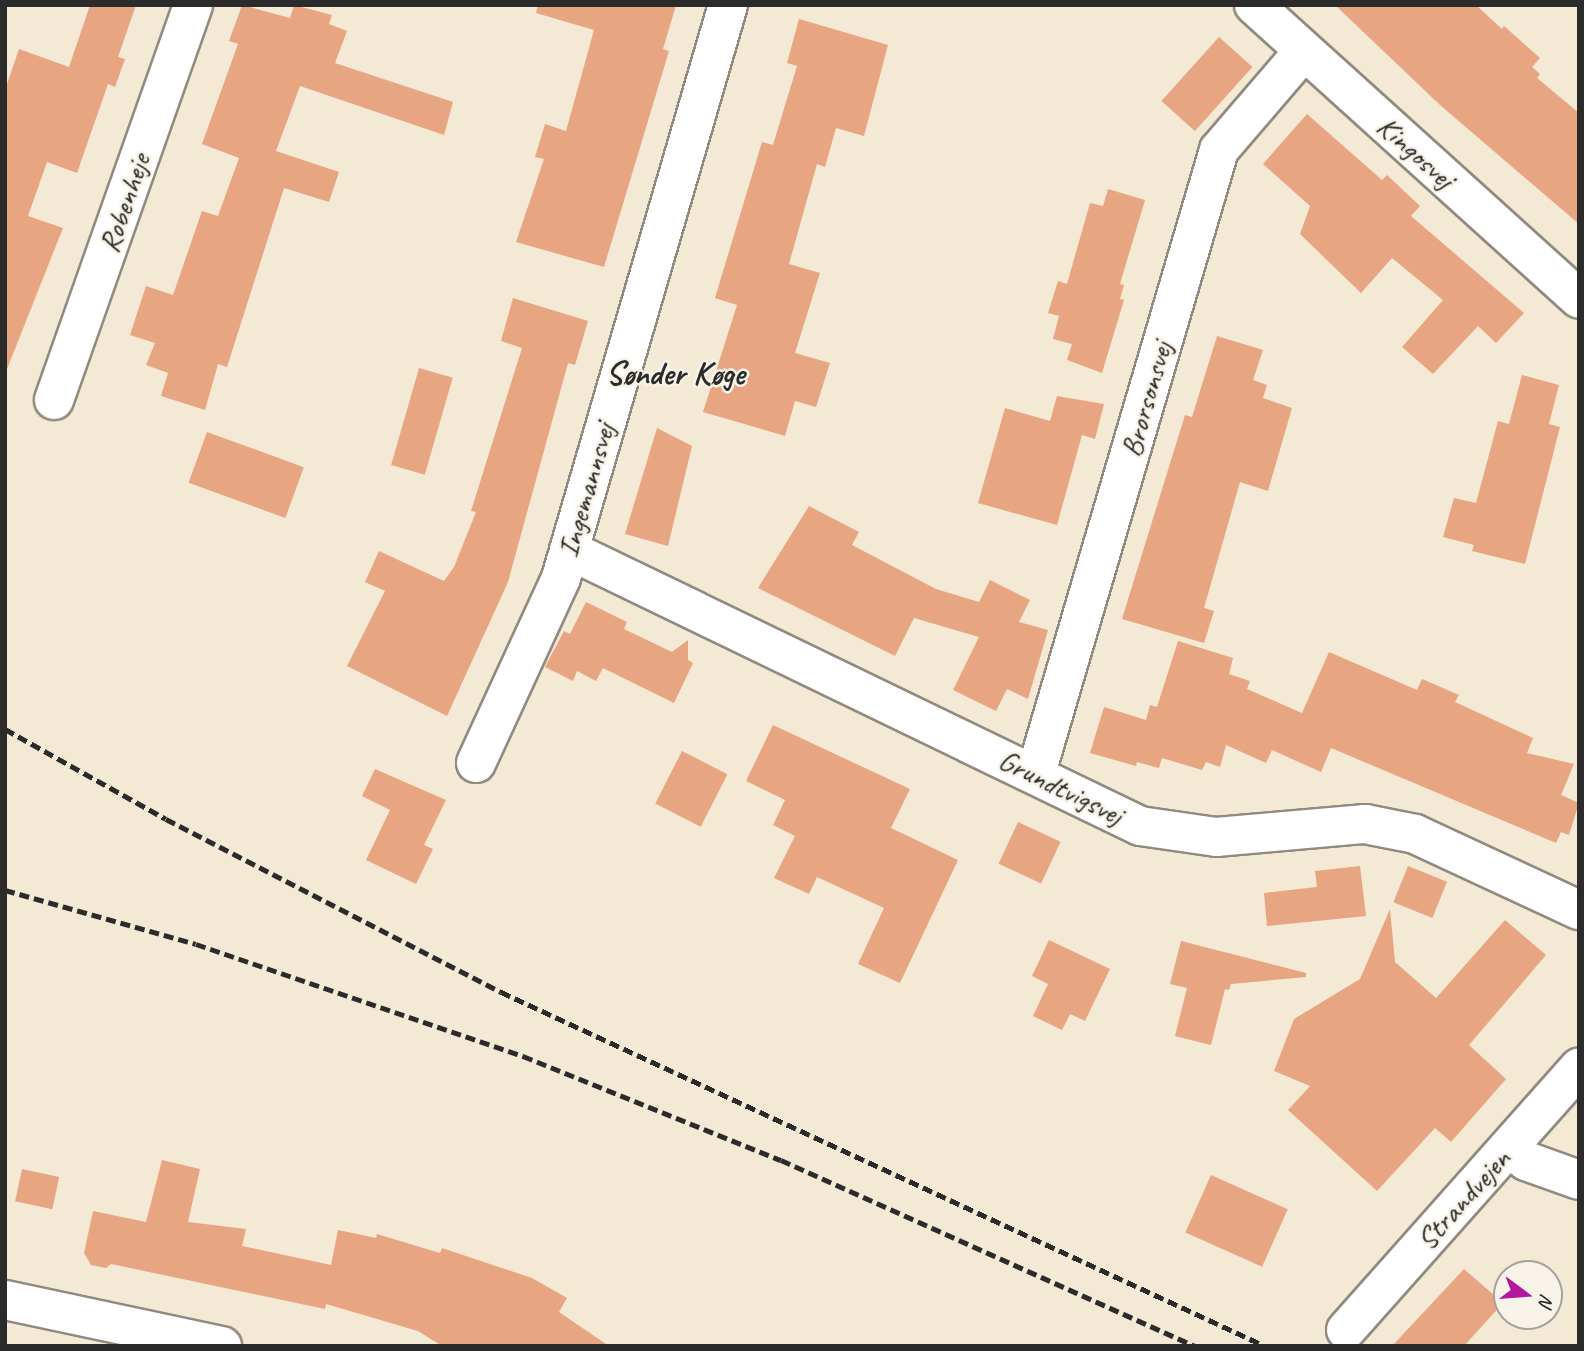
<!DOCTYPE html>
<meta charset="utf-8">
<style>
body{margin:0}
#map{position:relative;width:1584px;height:1351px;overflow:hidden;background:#f4e9d4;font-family:Caveat,sans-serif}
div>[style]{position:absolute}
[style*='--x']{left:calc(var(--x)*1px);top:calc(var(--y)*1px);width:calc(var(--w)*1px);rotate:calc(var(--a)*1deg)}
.building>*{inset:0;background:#e7a581;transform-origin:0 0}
.roads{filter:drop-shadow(2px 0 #908a80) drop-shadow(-2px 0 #908a80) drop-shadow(0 2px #908a80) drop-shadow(0 -2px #908a80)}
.minor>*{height:38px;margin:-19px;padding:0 19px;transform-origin:19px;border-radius:19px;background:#fff}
.rail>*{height:5px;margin-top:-2.5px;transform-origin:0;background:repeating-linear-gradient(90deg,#2b2b2b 0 10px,transparent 0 15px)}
span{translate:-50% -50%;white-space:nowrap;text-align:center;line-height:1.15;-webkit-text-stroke:5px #f7f3e8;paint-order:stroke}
.street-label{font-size:30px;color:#2b2b2b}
.quarter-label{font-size:33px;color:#2b2b2b;font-weight:700}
.frame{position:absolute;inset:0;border:7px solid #2b2b2b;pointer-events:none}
.north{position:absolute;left:1493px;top:1260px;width:70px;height:70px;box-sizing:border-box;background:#f7f3e8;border:2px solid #a5a39c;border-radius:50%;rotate:106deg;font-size:19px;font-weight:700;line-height:28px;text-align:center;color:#2b2b2b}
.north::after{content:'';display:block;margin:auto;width:24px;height:32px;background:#b5179e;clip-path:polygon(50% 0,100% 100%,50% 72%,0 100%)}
</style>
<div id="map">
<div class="building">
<div style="clip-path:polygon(90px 5px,136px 5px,118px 57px,125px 59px,115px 87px,108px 84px,77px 173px,47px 162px,28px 216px,63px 228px,5px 374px,5px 90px,19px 49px,69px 67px)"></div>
<div style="clip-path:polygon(242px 5px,290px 18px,294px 5px,332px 15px,329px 24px,347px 31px,335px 63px,453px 102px,444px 135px,300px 86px,276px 151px,339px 172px,329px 202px,284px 188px,227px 367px,218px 364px,205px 410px,161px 396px,168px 373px,146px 365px,155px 343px,130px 335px,146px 286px,173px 295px,202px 211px,218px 216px,239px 158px,202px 144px,238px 44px,229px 41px)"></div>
<div style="clip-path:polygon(538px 5px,676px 5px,663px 49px,669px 51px,604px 267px,516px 242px,544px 159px,535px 157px,545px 124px,566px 131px,594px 30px,536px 13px)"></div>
<div style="clip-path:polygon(1335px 5px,1476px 5px,1502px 29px,1504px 26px,1540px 58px,1532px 67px,1540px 74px,1537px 78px,1579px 113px,1579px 224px,1440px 105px)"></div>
<div style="clip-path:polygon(799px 19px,888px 45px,864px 136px,836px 128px,825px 167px,817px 164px,789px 264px,820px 273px,795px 353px,830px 363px,816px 407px,795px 401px,785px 436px,703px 412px,737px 305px,715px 298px,762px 142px,773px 145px,797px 66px,787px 63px)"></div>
<div style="left:1219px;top:37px;width:45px;height:86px;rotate:42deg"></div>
<div style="clip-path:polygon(1307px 114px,1382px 180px,1387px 175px,1420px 206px,1411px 216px,1524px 313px,1496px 343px,1478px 326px,1433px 374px,1402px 347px,1443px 300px,1392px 258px,1361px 293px,1300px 234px,1310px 206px,1263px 164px)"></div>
<div style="clip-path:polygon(1108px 189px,1145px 200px,1120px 284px,1124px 285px,1120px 299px,1124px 300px,1102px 373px,1067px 360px,1072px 344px,1053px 339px,1059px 316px,1048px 313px,1058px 281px,1067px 284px,1090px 203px,1103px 206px)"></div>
<div style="clip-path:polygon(513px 298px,588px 321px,575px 365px,568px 363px,508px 582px,447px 716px,347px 666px,385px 591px,365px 582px,379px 551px,444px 581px,454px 567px,476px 512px,471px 511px,522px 348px,501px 341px)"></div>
<div style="clip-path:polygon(1217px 336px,1263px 350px,1253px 380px,1267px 385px,1263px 398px,1292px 408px,1268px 491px,1240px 482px,1204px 608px,1214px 611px,1204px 643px,1122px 619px,1185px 415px,1192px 417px)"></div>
<div style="left:419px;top:368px;width:35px;height:101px;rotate:16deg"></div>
<div style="clip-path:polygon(1522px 375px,1559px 385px,1549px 424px,1560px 427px,1525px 564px,1472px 551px,1474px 545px,1443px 537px,1454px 498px,1476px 503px,1498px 421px,1509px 424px)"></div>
<div style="clip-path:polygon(1057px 396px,1104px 404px,1095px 439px,1082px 435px,1057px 525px,978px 503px,1005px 408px,1050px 421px)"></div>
<div style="clip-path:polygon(657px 428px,692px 446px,668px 546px,625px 534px)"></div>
<div style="left:207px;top:432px;width:103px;height:54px;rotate:20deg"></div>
<div style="clip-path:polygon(809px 506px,859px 532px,852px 545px,936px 589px,979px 602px,990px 580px,1030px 600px,1019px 622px,1048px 630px,1028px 699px,1007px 689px,996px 711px,953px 690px,979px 637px,914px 618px,895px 656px,758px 588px)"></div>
<div style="clip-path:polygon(586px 602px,627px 622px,624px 629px,672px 652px,688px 640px,688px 660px,693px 663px,674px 703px,603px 668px,596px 681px,577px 671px,573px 681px,545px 667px,564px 631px,570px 634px)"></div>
<div style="clip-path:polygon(1178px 641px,1233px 658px,1229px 674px,1250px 681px,1247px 689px,1302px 713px,1329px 652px,1417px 690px,1422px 679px,1459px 695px,1455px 702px,1533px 738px,1527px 753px,1574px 764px,1561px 795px,1579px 803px,1569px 835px,1561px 832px,1556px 843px,1331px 748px,1321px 772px,1272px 750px,1266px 763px,1226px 745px,1220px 767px,1206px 762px,1202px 770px,1162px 758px,1159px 768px,1137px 762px,1136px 766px,1090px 753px,1104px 707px,1146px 720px,1150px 705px,1157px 707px)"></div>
<div style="clip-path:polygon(773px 725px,910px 789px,891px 828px,958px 860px,900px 983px,858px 964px,884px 908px,817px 877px,809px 894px,774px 878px,795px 836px,773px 825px,785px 800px,746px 781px)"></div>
<div style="left:682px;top:751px;width:51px;height:59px;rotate:27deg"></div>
<div style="clip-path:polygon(375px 769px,446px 800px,424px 845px,433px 849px,416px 884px,366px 860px,390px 810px,362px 796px)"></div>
<div style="left:1018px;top:822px;width:47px;height:46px;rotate:25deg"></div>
<div style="clip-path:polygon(1360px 866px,1366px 916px,1267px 926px,1264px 893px,1317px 887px,1315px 871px)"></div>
<div style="left:1408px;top:866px;width:42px;height:39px;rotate:22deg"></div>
<div style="clip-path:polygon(1390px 909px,1395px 962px,1436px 998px,1505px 920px,1546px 955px,1469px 1045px,1506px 1079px,1451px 1142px,1435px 1128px,1377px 1191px,1288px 1110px,1310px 1086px,1274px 1071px,1294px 1019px,1360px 979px)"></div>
<div style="clip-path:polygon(1049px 940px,1110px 969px,1085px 1021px,1070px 1014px,1062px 1030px,1033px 1016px,1048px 984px,1032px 976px)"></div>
<div style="clip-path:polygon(1181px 941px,1306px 973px,1306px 977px,1231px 984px,1229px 990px,1225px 989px,1211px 1045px,1175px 1036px,1187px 988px,1170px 984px)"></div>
<div style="clip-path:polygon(162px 1160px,200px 1169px,188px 1222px,246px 1229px,242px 1246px,331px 1265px,338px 1230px,376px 1238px,377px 1234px,440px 1253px,442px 1248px,532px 1278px,567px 1298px,559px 1312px,609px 1346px,442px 1346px,418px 1331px,326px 1304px,325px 1309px,111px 1264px,106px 1268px,91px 1265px,84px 1253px,93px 1211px,146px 1222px)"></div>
<div style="left:22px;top:1169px;width:38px;height:33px;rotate:12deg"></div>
<div style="left:1211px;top:1175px;width:84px;height:63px;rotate:24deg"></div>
<div style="clip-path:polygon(1464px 1269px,1503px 1303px,1464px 1346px,1392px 1346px)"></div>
</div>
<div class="roads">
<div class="minor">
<div style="--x:1254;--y:5;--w:438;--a:42.1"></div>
<div style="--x:54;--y:400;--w:419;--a:-70.6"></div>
<div style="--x:569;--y:550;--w:634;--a:25.8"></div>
<div style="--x:1140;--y:826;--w:77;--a:8.2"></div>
<div style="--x:1216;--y:837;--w:150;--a:-5"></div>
<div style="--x:1365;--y:824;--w:51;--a:11.3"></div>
<div style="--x:1415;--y:834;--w:181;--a:24.9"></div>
<div style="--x:476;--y:763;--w:204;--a:-65.3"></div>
<div style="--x:561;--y:578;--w:597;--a:-73.75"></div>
<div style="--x:1036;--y:773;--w:649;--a:-73.63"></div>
<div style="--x:1219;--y:150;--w:130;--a:-49.4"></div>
<div style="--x:1509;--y:1148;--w:21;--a:37"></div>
<div style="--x:1526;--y:1161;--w:56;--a:19.7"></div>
<div style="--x:5;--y:1300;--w:222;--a:12"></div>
<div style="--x:1346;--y:1330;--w:351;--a:-48.4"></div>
</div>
</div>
<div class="rail">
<div style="--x:5;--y:729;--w:184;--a:29.2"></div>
<div style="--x:166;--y:819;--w:377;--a:27.3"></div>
<div style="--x:501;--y:992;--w:842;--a:24.86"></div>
<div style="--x:5;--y:890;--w:198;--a:15.8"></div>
<div style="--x:196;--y:944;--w:346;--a:18.9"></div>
<div style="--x:523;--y:1056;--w:278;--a:22"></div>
<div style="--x:781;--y:1160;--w:454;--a:24.2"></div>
</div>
<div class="street-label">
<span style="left:1416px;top:152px;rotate:42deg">Kingosvej</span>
<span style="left:124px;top:203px;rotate:-71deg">Robenheje</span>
<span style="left:1146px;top:399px;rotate:-74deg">Brorsonsvej</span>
<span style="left:586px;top:490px;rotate:-74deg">Ingemannsvej</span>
<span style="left:1061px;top:787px;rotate:26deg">Grundtvigsvej</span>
<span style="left:1463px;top:1199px;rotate:-48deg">Strandvejen</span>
</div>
<div class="quarter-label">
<span style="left:675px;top:374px">Sønder Køge</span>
</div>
<div class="frame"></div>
<div class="north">N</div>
</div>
